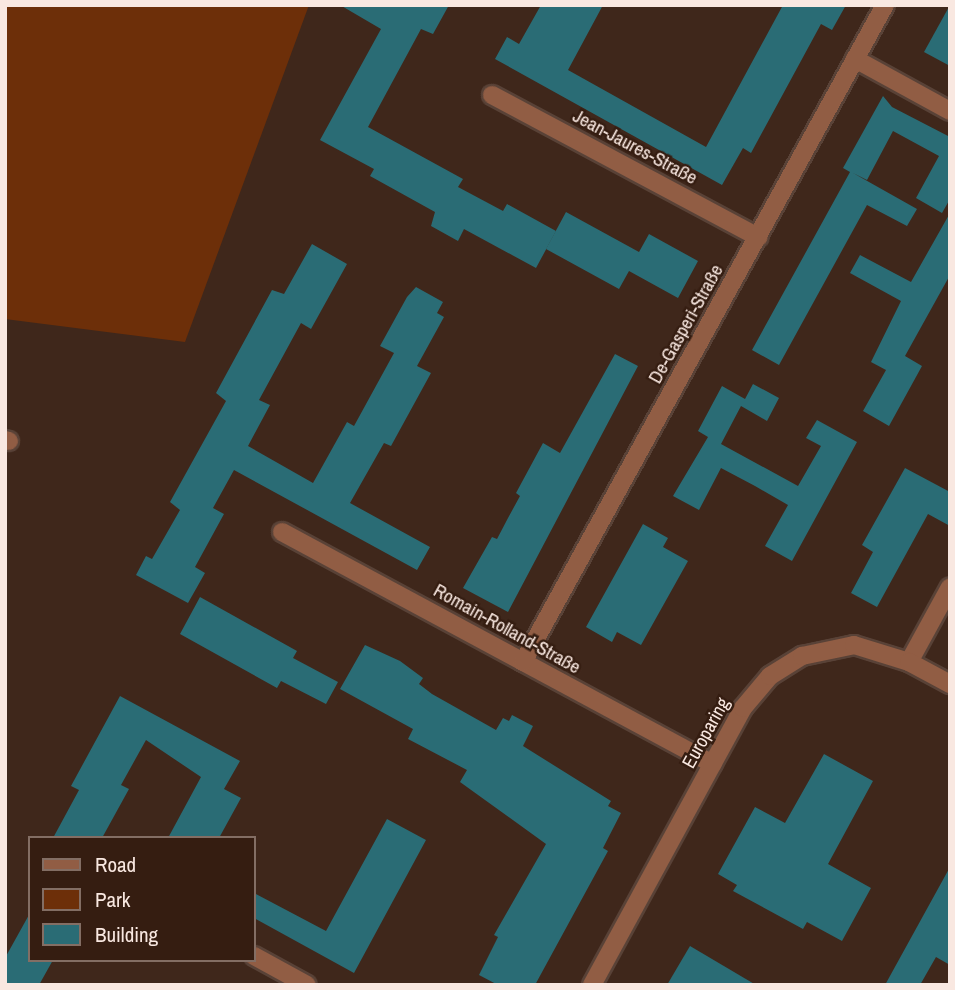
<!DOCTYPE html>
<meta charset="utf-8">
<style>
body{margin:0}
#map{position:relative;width:955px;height:990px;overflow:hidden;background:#3f271b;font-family:"Archivo Narrow",sans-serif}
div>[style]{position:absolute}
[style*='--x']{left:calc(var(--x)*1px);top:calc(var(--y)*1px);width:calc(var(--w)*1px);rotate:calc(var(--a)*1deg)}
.green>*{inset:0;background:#6d2f09}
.building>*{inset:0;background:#2a6c75}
.roads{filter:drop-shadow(2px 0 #594237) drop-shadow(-2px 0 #594237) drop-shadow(0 2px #594237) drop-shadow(0 -2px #594237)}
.minor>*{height:18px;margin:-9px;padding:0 9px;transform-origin:9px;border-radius:9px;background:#915d44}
span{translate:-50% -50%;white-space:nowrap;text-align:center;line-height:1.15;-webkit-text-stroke:5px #351d11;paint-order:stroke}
.street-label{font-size:19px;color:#f9e8e1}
.frame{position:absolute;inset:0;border:7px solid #f9e8e1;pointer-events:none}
.legend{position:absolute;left:28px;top:836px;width:228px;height:126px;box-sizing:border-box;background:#351d11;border:2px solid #836e64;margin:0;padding:9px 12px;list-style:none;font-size:21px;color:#f9e8e1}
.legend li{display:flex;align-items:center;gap:14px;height:35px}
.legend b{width:35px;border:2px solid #836e64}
</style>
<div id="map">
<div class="green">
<div style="clip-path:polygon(5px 5px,309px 5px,185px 342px,5px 319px)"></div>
</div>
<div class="building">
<div style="clip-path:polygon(340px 5px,449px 5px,433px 34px,421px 29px,368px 127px,463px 179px,458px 187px,503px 211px,507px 204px,556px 231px,536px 268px,464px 229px,458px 241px,431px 226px,435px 212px,370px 176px,374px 169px,320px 140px,381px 29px)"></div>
<div style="clip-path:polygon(541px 5px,603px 5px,568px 70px,706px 147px,783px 5px,846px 5px,832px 30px,821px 24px,751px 153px,743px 148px,722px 185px,495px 59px,507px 37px,519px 44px)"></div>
<div style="clip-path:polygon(950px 5px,950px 66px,924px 52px)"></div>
<div style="clip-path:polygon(883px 96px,892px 107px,950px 137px,950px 199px,942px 213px,916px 198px,939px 156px,893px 131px,867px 180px,853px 173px,917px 209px,907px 226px,867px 205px,779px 365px,752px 350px,850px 172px,843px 168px)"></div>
<div style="clip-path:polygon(566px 212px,639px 252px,649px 234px,698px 261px,678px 298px,629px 271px,619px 289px,546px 249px)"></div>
<div style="clip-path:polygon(950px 213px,950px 275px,905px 356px,922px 366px,889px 426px,863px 411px,886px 370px,871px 362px,901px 301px,850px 273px,860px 255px,911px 282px)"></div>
<div style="clip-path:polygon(312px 244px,347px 264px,311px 329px,301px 323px,259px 400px,270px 405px,248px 446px,313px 483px,347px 422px,354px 426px,394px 353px,380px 346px,407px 297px,416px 287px,443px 302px,437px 313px,444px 317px,417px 366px,431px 373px,391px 446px,384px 443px,350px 503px,430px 547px,417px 570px,234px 470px,213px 508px,224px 514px,195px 567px,205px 573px,188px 603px,136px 575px,146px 556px,152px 559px,180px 510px,170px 502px,226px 401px,216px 393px,272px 290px,284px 294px)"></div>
<div style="clip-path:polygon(615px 354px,638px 366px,508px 612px,463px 588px,492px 537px,497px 539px,508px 518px,520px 496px,516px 493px,543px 443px,560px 453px)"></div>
<div style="clip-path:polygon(753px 384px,779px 398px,767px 421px,741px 406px,721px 444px,798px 486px,821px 446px,806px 438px,817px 420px,857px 442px,792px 561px,765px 546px,788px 505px,755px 486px,721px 468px,699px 510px,673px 496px,708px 437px,698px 431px,722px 386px,745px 399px)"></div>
<div style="clip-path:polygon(905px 468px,950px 492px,950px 526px,928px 514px,877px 607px,851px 593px,873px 552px,862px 545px)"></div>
<div style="clip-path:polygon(643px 524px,668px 538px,663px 547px,688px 561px,641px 645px,617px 632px,612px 642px,586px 627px)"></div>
<div style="clip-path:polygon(200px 597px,297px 651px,293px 658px,338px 682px,326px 704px,281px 681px,277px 688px,180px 634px)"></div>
<div style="clip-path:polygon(365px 645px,400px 661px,423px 678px,419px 684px,432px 694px,496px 730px,503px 718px,509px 721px,512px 715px,533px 726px,523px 746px,611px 801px,608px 806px,621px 813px,603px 848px,608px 851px,535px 985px,498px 985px,479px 975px,498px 937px,494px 935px,546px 844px,460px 782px,467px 770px,408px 739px,413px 729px,340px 689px)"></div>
<div style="clip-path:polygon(120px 696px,240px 761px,224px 789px,241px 798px,219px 838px,168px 838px,201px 777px,146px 740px,121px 785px,129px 789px,102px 838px,53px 838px,79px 790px,71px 786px)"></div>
<div style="clip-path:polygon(824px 754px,873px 781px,828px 864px,871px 888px,842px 941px,807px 922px,803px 929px,733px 891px,737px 885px,718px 874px,755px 807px,785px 823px)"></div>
<div style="clip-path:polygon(387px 819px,426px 840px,354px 973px,254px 918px,254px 893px,326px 931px)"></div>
<div style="clip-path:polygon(950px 867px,950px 965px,936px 957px,920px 985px,885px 985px)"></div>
<div style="clip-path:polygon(30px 913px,30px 960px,53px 960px,39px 985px,5px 985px,5px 958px)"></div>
<div style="clip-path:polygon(690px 946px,756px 985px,667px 985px)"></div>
</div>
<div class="roads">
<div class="minor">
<div style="--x:855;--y:59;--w:108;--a:28.7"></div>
<div style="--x:492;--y:95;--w:302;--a:28.1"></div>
<div style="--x:5;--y:440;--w:4;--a:14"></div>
<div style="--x:282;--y:532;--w:489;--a:28.3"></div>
<div style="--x:523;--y:662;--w:750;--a:-61.15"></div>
<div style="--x:909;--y:662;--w:85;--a:-61.3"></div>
<div style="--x:254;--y:956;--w:60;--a:28.7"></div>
<div style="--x:592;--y:985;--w:315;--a:-61.4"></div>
<div style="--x:743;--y:708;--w:42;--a:-49.8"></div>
<div style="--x:770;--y:676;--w:38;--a:-32"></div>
<div style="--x:802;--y:656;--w:53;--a:-11.9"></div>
<div style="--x:854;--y:645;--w:58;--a:17.2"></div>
<div style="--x:909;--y:662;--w:47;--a:28.2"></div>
</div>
</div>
<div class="street-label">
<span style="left:635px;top:147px;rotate:28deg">Jean-Jaures-Straße</span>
<span style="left:686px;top:324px;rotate:-61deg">De-Gasperi-Straße</span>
<span style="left:507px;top:629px;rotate:29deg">Romain-Rolland-Straße</span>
<span style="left:706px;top:733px;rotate:-61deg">Europaring</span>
</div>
<div class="frame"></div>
<ul class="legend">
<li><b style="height:9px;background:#915d44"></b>Road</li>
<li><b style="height:19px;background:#6d2f09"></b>Park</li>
<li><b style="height:19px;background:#2a6c75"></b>Building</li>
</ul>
</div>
